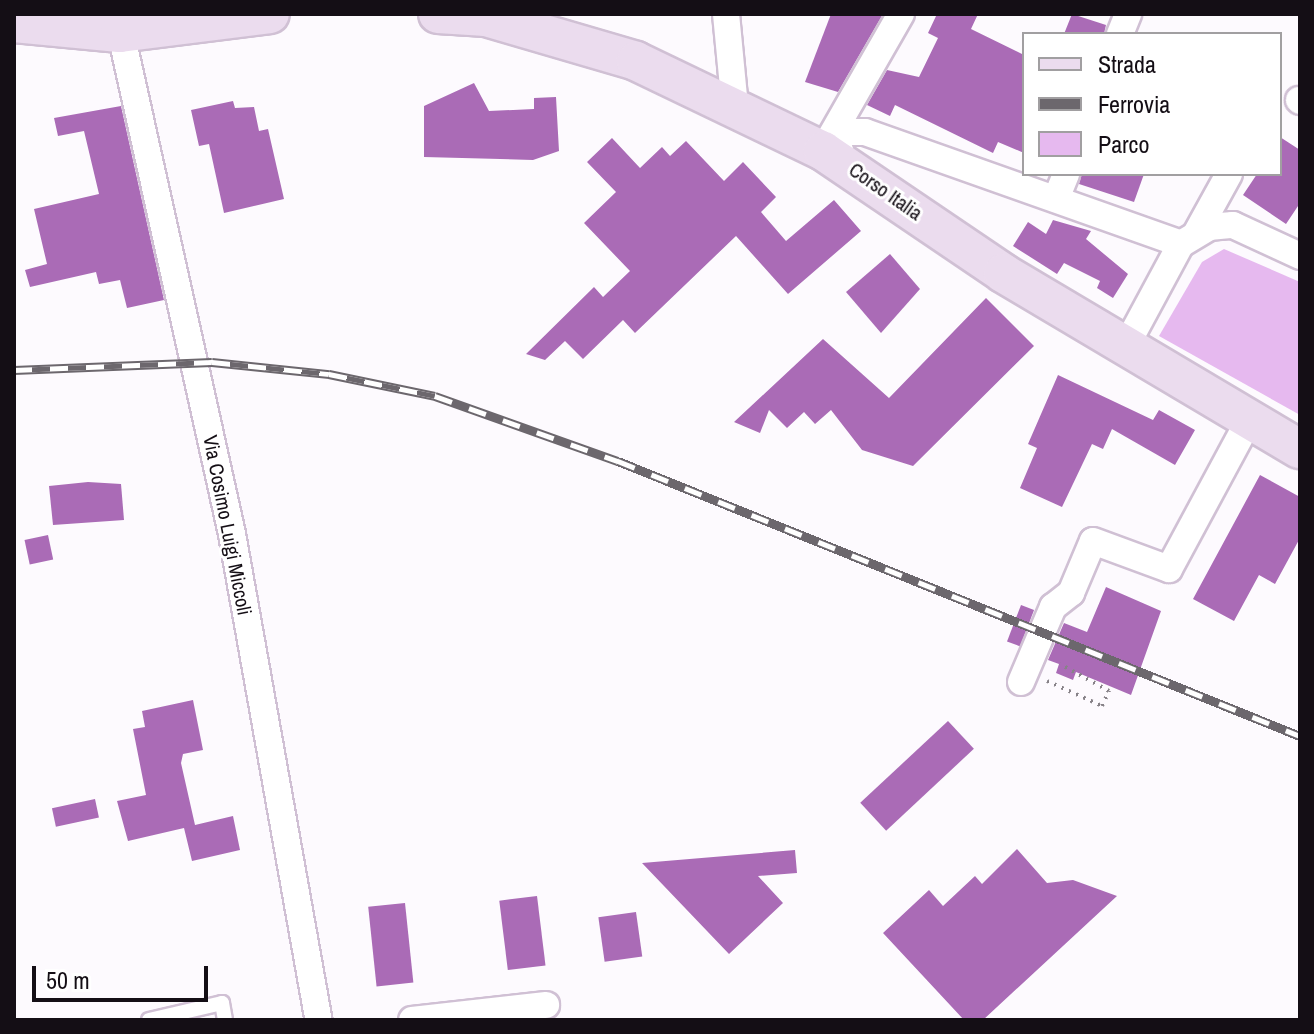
<!DOCTYPE html>
<style>
body{margin:0}
#map{position:relative;width:1314px;height:1034px;overflow:hidden;background:#fdfafe;font-family:"Archivo Narrow",sans-serif}
div>[style]{position:absolute}
[style*='--x']{left:calc(var(--x)*1px);top:calc(var(--y)*1px);width:calc(var(--w)*1px);rotate:calc(var(--a)*1deg)}
.green>*{inset:0;background:#e6b9ef}
.building>*{inset:0;background:#aa6bb6;transform-origin:0 0}
.path>*{height:4px;margin-top:-2px;transform-origin:0;background:repeating-linear-gradient(90deg,#878288 0 2px,transparent 0 8px)}
.roads{filter:drop-shadow(2px 0 #d0c0d4) drop-shadow(-2px 0 #d0c0d4) drop-shadow(0 2px #d0c0d4) drop-shadow(0 -2px #d0c0d4)}
.service>*{height:14px;margin:-7px;padding:0 7px;transform-origin:7px;border-radius:7px;background:#fff}
.minor>*{height:26px;margin:-13px;padding:0 13px;transform-origin:13px;border-radius:13px;background:#fff}
.secondary>*{height:38px;margin:-19px;padding:0 19px;transform-origin:19px;border-radius:19px;background:#ebdcee}
.rail>*{height:9px;margin-top:-4.5px;transform-origin:0;background:repeating-linear-gradient(90deg,#fff 0 18px,#6c676d 0 36px);box-sizing:border-box;border-block:2px solid #6c676d}
span{translate:-50% -50%;white-space:nowrap;text-align:center;line-height:1.15;-webkit-text-stroke:6px #fff;paint-order:stroke}
.street-label{font-size:20px;color:#140e15}
.frame{position:absolute;inset:0;border:16px solid #140e15;pointer-events:none}
.legend{position:absolute;left:1022px;top:32px;width:260px;height:144px;box-sizing:border-box;background:#fff;border:2px solid #a19fa1;margin:0;padding:10px 14px;list-style:none;font-size:24px;color:#140e15}
.legend li{display:flex;align-items:center;gap:16px;height:40px}
.legend b{width:40px;border:2px solid #a19fa1}
.scale{position:absolute;left:32px;top:966px;width:176px;height:36px;box-sizing:border-box;border:4px solid #140e15;border-top:0;padding-left:10px;font-size:24px;line-height:28px;white-space:nowrap;color:#140e15;-webkit-text-stroke:6px #fff;paint-order:stroke}
</style>
<div id="map">
<div class="green">
<div style="clip-path:polygon(1224px 249px,1300px 282px,1300px 415px,1159px 336px,1202px 262px)"></div>
</div>
<div class="building">
<div style="clip-path:polygon(831px 14px,883px 14px,838px 92px,805px 82px)"></div>
<div style="clip-path:polygon(937px 14px,978px 14px,971px 29px,1024px 55px,1024px 153px,998px 142px,993px 153px,895px 105px,890px 116px,867px 105px,887px 70px,919px 77px,938px 38px,928px 33px)"></div>
<div style="clip-path:polygon(1072px 14px,1106px 25px,1104px 34px,1064px 34px)"></div>
<div style="clip-path:polygon(474px 83px,489px 111px,534px 109px,534px 98px,556px 97px,559px 151px,533px 160px,424px 157px,424px 106px)"></div>
<div style="clip-path:polygon(233px 101px,235px 108px,254px 107px,259px 131px,268px 129px,284px 199px,224px 213px,209px 144px,199px 146px,191px 110px)"></div>
<div style="clip-path:polygon(121px 106px,164px 300px,127px 308px,120px 280px,99px 284px,96px 272px,30px 287px,25px 270px,47px 264px,34px 209px,99px 194px,84px 131px,58px 136px,54px 118px)"></div>
<div style="clip-path:polygon(1280px 137px,1300px 150px,1300px 203px,1286px 224px,1243px 195px,1257px 174px,1280px 174px)"></div>
<div style="clip-path:polygon(612px 138px,640px 168px,662px 147px,670px 156px,686px 141px,724px 181px,743px 162px,776px 197px,761px 212px,786px 241px,834px 200px,861px 231px,788px 294px,736px 236px,635px 333px,623px 320px,583px 359px,565px 341px,545px 360px,526px 354px,594px 287px,603px 297px,630px 271px,584px 223px,616px 192px,587px 162px)"></div>
<div style="clip-path:polygon(1082px 174px,1144px 174px,1134px 202px,1079px 184px)"></div>
<div style="clip-path:polygon(1053px 220px,1091px 231px,1086px 239px,1128px 274px,1113px 298px,1097px 288px,1100px 281px,1064px 263px,1057px 274px,1013px 246px,1028px 222px,1046px 234px)"></div>
<div style="clip-path:polygon(890px 254px,920px 289px,881px 333px,846px 292px)"></div>
<div style="clip-path:polygon(986px 298px,1034px 346px,913px 466px,862px 450px,831px 410px,815px 424px,804px 412px,787px 428px,769px 410px,760px 433px,734px 422px,823px 339px,889px 398px)"></div>
<div style="clip-path:polygon(1058px 375px,1153px 420px,1159px 410px,1195px 430px,1175px 465px,1112px 429px,1103px 449px,1092px 444px,1062px 507px,1020px 488px,1037px 448px,1028px 444px)"></div>
<div style="clip-path:polygon(1260px 475px,1300px 497px,1300px 538px,1275px 584px,1259px 575px,1234px 621px,1193px 599px)"></div>
<div style="clip-path:polygon(88px 482px,121px 484px,124px 520px,53px 525px,49px 486px)"></div>
<div style="left:48px;top:535px;width:25px;height:24px;rotate:78deg"></div>
<div style="clip-path:polygon(1106px 587px,1161px 611px,1131px 695px,1076px 672px,1073px 680px,1056px 673px,1059px 664px,1048px 660px,1064px 623px,1087px 632px)"></div>
<div style="left:1021px;top:605px;width:14px;height:39px;rotate:21deg"></div>
<div style="clip-path:polygon(193px 700px,203px 750px,183px 754px,181px 763px,195px 825px,233px 816px,240px 850px,192px 861px,184px 828px,128px 841px,117px 801px,146px 795px,133px 729px,145px 727px,142px 711px)"></div>
<div style="left:948px;top:721px;width:38px;height:120px;rotate:47deg"></div>
<div style="left:95px;top:799px;width:19px;height:44px;rotate:78deg"></div>
<div style="clip-path:polygon(1017px 849px,1047px 883px,1073px 880px,1117px 896px,983px 1020px,964px 1020px,883px 933px,929px 890px,943px 906px,975px 876px,982px 884px)"></div>
<div style="clip-path:polygon(795px 850px,797px 873px,758px 876px,783px 903px,729px 954px,642px 863px)"></div>
<div style="left:537px;top:896px;width:70px;height:38px;rotate:83deg"></div>
<div style="left:405px;top:903px;width:80px;height:37px;rotate:84deg"></div>
<div style="left:636px;top:912px;width:45px;height:38px;rotate:82deg"></div>
</div>
<div class="path">
<div style="--x:1047;--y:681;--w:60;--a:24.4"></div>
<div style="--x:1102;--y:706;--w:17;--a:-65"></div>
<div style="--x:1109;--y:691;--w:56;--a:-151.1"></div>
</div>
<div class="roads">
<div class="service">
<div style="--x:149;--y:1020;--w:75;--a:-13.1"></div>
<div style="--x:222;--y:1003;--w:17;--a:80"></div>
</div>
<div class="minor">
<div style="--x:726;--y:14;--w:93;--a:84.5"></div>
<div style="--x:118;--y:20;--w:526;--a:77.49"></div>
<div style="--x:232;--y:534;--w:494;--a:79.9"></div>
<div style="--x:1120;--y:34;--w:22;--a:-68"></div>
<div style="--x:1299;--y:100;--w:1;--a:45"></div>
<div style="--x:827;--y:143;--w:149;--a:-60.2"></div>
<div style="--x:844;--y:162;--w:21;--a:-109"></div>
<div style="--x:837;--y:142;--w:13;--a:-51"></div>
<div style="--x:845;--y:132;--w:20;--a:0"></div>
<div style="--x:865;--y:132;--w:335;--a:19.5"></div>
<div style="--x:1181;--y:244;--w:33;--a:-31"></div>
<div style="--x:1209;--y:227;--w:24;--a:-5"></div>
<div style="--x:1233;--y:225;--w:74;--a:24.8"></div>
<div style="--x:1056;--y:199;--w:27;--a:-68"></div>
<div style="--x:1197;--y:232;--w:66;--a:-61.1"></div>
<div style="--x:1126;--y:346;--w:116;--a:-61.7"></div>
<div style="--x:1021;--y:682;--w:82;--a:-66.9"></div>
<div style="--x:1053;--y:607;--w:23;--a:-38"></div>
<div style="--x:1071;--y:593;--w:56;--a:-67.1"></div>
<div style="--x:1093;--y:541;--w:81;--a:20.2"></div>
<div style="--x:1169;--y:569;--w:167;--a:-61.7"></div>
<div style="--x:412;--y:1020;--w:135;--a:-6.4"></div>
</div>
<div class="secondary">
<div style="--x:438;--y:14;--w:48;--a:3.6"></div>
<div style="--x:486;--y:17;--w:156;--a:16.3"></div>
<div style="--x:636;--y:61;--w:208;--a:25.7"></div>
<div style="--x:823;--y:151;--w:217;--a:34.1"></div>
<div style="--x:1003;--y:273;--w:345;--a:30.7"></div>
<div style="--x:14;--y:23;--w:106;--a:5.4"></div>
<div style="--x:120;--y:33;--w:151;--a:-7.2"></div>
</div>
</div>
<div class="rail">
<div style="--x:14;--y:370;--w:198;--a:-2.3"></div>
<div style="--x:212;--y:362;--w:118;--a:5.9"></div>
<div style="--x:329;--y:374;--w:108;--a:11.7"></div>
<div style="--x:435;--y:396;--w:194;--a:19.6"></div>
<div style="--x:618;--y:461;--w:735;--a:21.96"></div>
</div>
<div class="street-label">
<span style="left:886px;top:191px;rotate:35deg">Corso Italia</span>
<span style="left:228px;top:525px;rotate:79deg">Via Cosimo Luigi Miccoli</span>
</div>
<div class="frame"></div>
<ul class="legend">
<li><b style="height:10px;background:#ebdcee"></b>Strada</li>
<li><b style="height:10px;background:#6c676d"></b>Ferrovia</li>
<li><b style="height:22px;background:#e6b9ef"></b>Parco</li>
</ul>
<div class="scale">50 m</div>
</div>
